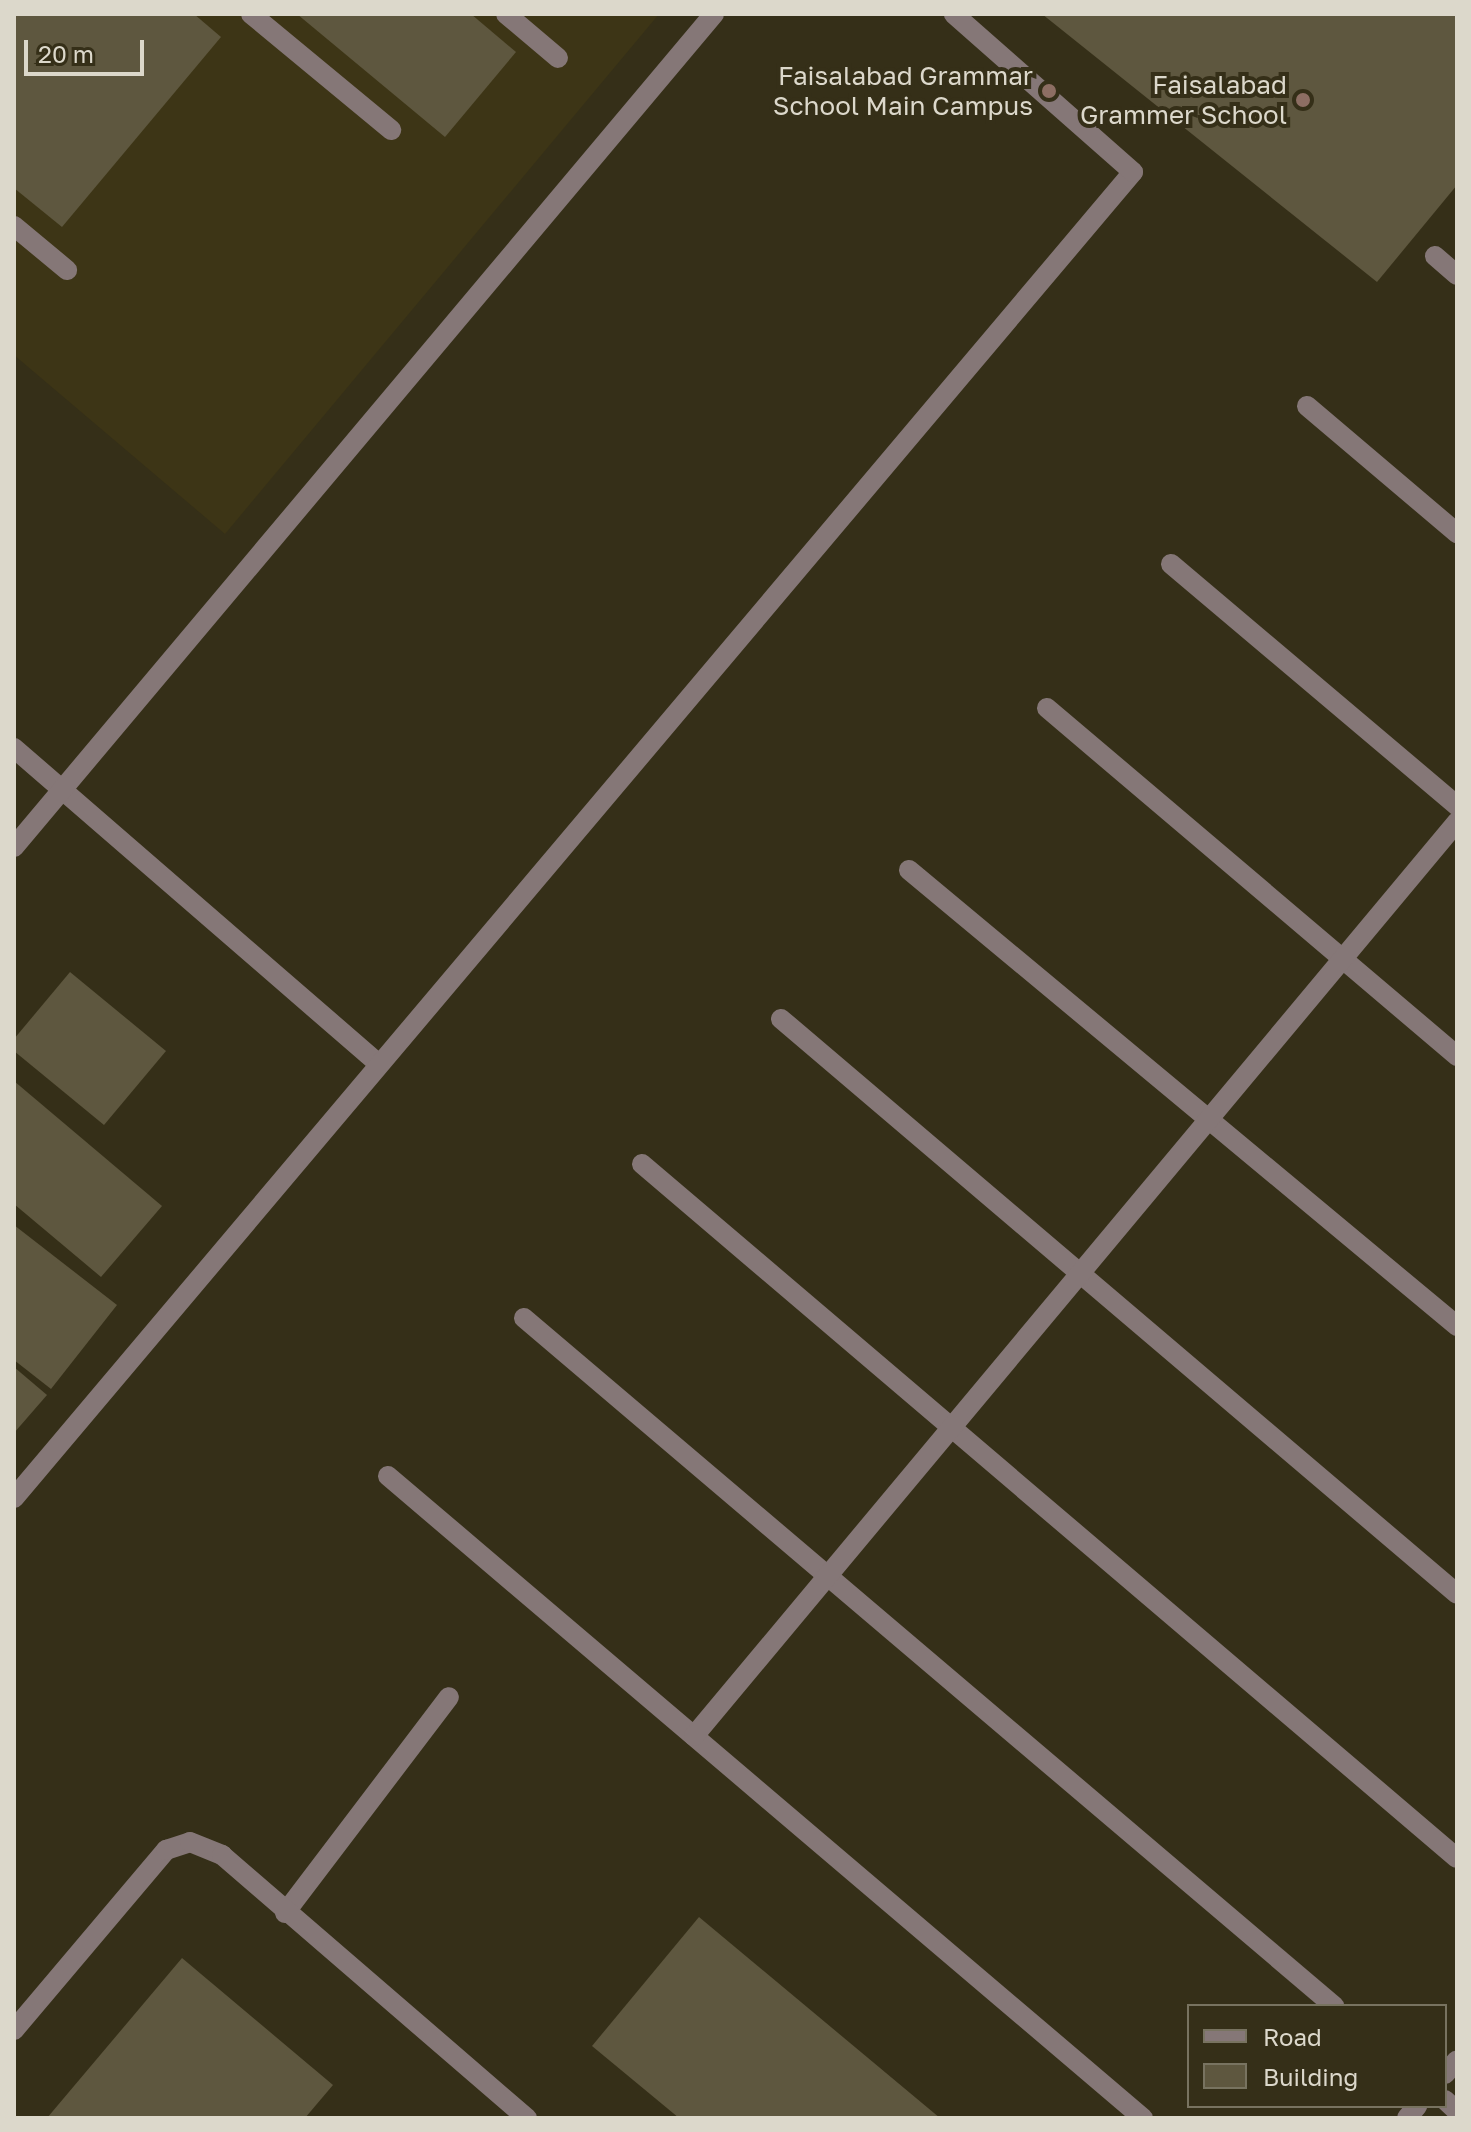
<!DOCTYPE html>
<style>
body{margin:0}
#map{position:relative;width:1471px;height:2132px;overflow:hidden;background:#352f18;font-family:"Golos Text",sans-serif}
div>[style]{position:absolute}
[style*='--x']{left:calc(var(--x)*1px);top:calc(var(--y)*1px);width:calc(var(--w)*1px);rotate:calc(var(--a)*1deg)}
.built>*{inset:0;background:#3d3516}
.building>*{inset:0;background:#5e573f}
.minor>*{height:20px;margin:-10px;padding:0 10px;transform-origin:10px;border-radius:10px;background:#857777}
.dots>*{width:22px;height:22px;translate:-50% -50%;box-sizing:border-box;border:4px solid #352f18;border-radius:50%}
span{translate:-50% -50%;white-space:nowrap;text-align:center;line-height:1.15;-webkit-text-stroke:8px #352f18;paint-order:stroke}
.poi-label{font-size:26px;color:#dcd8cb}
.right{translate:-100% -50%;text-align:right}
.frame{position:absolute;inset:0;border:16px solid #dcd8cb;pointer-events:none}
.legend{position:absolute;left:1187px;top:2004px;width:260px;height:104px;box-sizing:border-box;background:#352f18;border:2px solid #787360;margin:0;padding:10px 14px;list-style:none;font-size:24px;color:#dcd8cb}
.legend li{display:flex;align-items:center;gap:16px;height:40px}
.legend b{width:40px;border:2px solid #787360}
.scale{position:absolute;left:24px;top:40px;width:120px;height:36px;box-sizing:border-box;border:4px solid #dcd8cb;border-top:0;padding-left:10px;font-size:24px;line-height:28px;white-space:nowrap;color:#dcd8cb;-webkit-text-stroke:6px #352f18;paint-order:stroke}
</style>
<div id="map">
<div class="built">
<div style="clip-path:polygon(14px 14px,659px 14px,225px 534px,14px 355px)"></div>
</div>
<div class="building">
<div style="clip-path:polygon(14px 14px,194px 14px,221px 37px,62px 227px,14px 188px)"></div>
<div style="clip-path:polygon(297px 14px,471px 14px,516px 52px,445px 137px)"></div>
<div style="clip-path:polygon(1042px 14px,1457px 14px,1457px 185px,1377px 282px)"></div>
<div style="clip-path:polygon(70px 972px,166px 1051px,104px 1125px,14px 1051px,14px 1039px)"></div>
<div style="clip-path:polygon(14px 1081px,162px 1206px,101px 1277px,14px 1204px)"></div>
<div style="clip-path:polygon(14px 1225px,117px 1305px,51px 1389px,14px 1360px)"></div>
<div style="clip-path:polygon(14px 1367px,47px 1395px,14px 1433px)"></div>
<div style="clip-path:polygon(699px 1917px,940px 2118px,679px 2118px,592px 2046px)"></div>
<div style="clip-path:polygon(182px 1958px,333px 2085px,305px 2118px,47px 2118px)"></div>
</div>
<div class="minor">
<div style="--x:251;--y:14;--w:182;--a:39.6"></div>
<div style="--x:506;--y:14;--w:68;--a:40.2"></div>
<div style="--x:14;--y:226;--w:69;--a:39.7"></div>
<div style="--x:1435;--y:256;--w:29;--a:41"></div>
<div style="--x:1307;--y:406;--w:197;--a:40.3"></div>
<div style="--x:1171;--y:564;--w:375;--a:40.2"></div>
<div style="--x:1047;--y:708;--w:538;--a:40.32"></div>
<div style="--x:14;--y:748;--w:480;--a:40.9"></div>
<div style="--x:14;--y:847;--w:1088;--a:-49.96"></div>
<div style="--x:909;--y:870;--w:713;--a:39.76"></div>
<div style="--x:781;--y:1019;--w:887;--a:40.38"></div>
<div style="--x:642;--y:1164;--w:1070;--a:40.42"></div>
<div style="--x:524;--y:1318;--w:1063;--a:40.34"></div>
<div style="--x:388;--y:1476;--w:991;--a:40.38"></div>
<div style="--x:14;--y:1498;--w:1735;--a:-49.84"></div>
<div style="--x:1133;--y:172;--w:239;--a:-138.6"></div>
<div style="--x:694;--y:1736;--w:1191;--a:-50.15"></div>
<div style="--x:285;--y:1913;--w:271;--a:-52.8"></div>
<div style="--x:14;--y:2030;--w:236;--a:-49.8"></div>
<div style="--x:166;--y:1850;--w:25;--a:-18"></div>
<div style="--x:190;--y:1842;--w:35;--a:22"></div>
<div style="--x:222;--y:1855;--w:403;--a:40.8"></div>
<div style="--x:1445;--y:2074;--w:18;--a:-49"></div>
<div style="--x:1445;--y:2100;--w:16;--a:43"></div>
<div style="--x:1407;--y:2118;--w:16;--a:-50"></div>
</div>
<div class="dots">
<div style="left:1049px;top:91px;background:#8d6e63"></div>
<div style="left:1303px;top:100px;background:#8d6e63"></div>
</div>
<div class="poi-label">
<span class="right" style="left:1033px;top:91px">Faisalabad Grammar<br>School Main Campus</span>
<span class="right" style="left:1287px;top:100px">Faisalabad<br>Grammer School</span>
</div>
<div class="frame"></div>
<ul class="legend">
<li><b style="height:10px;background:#857777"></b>Road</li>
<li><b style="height:22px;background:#5e573f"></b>Building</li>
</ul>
<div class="scale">20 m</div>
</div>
